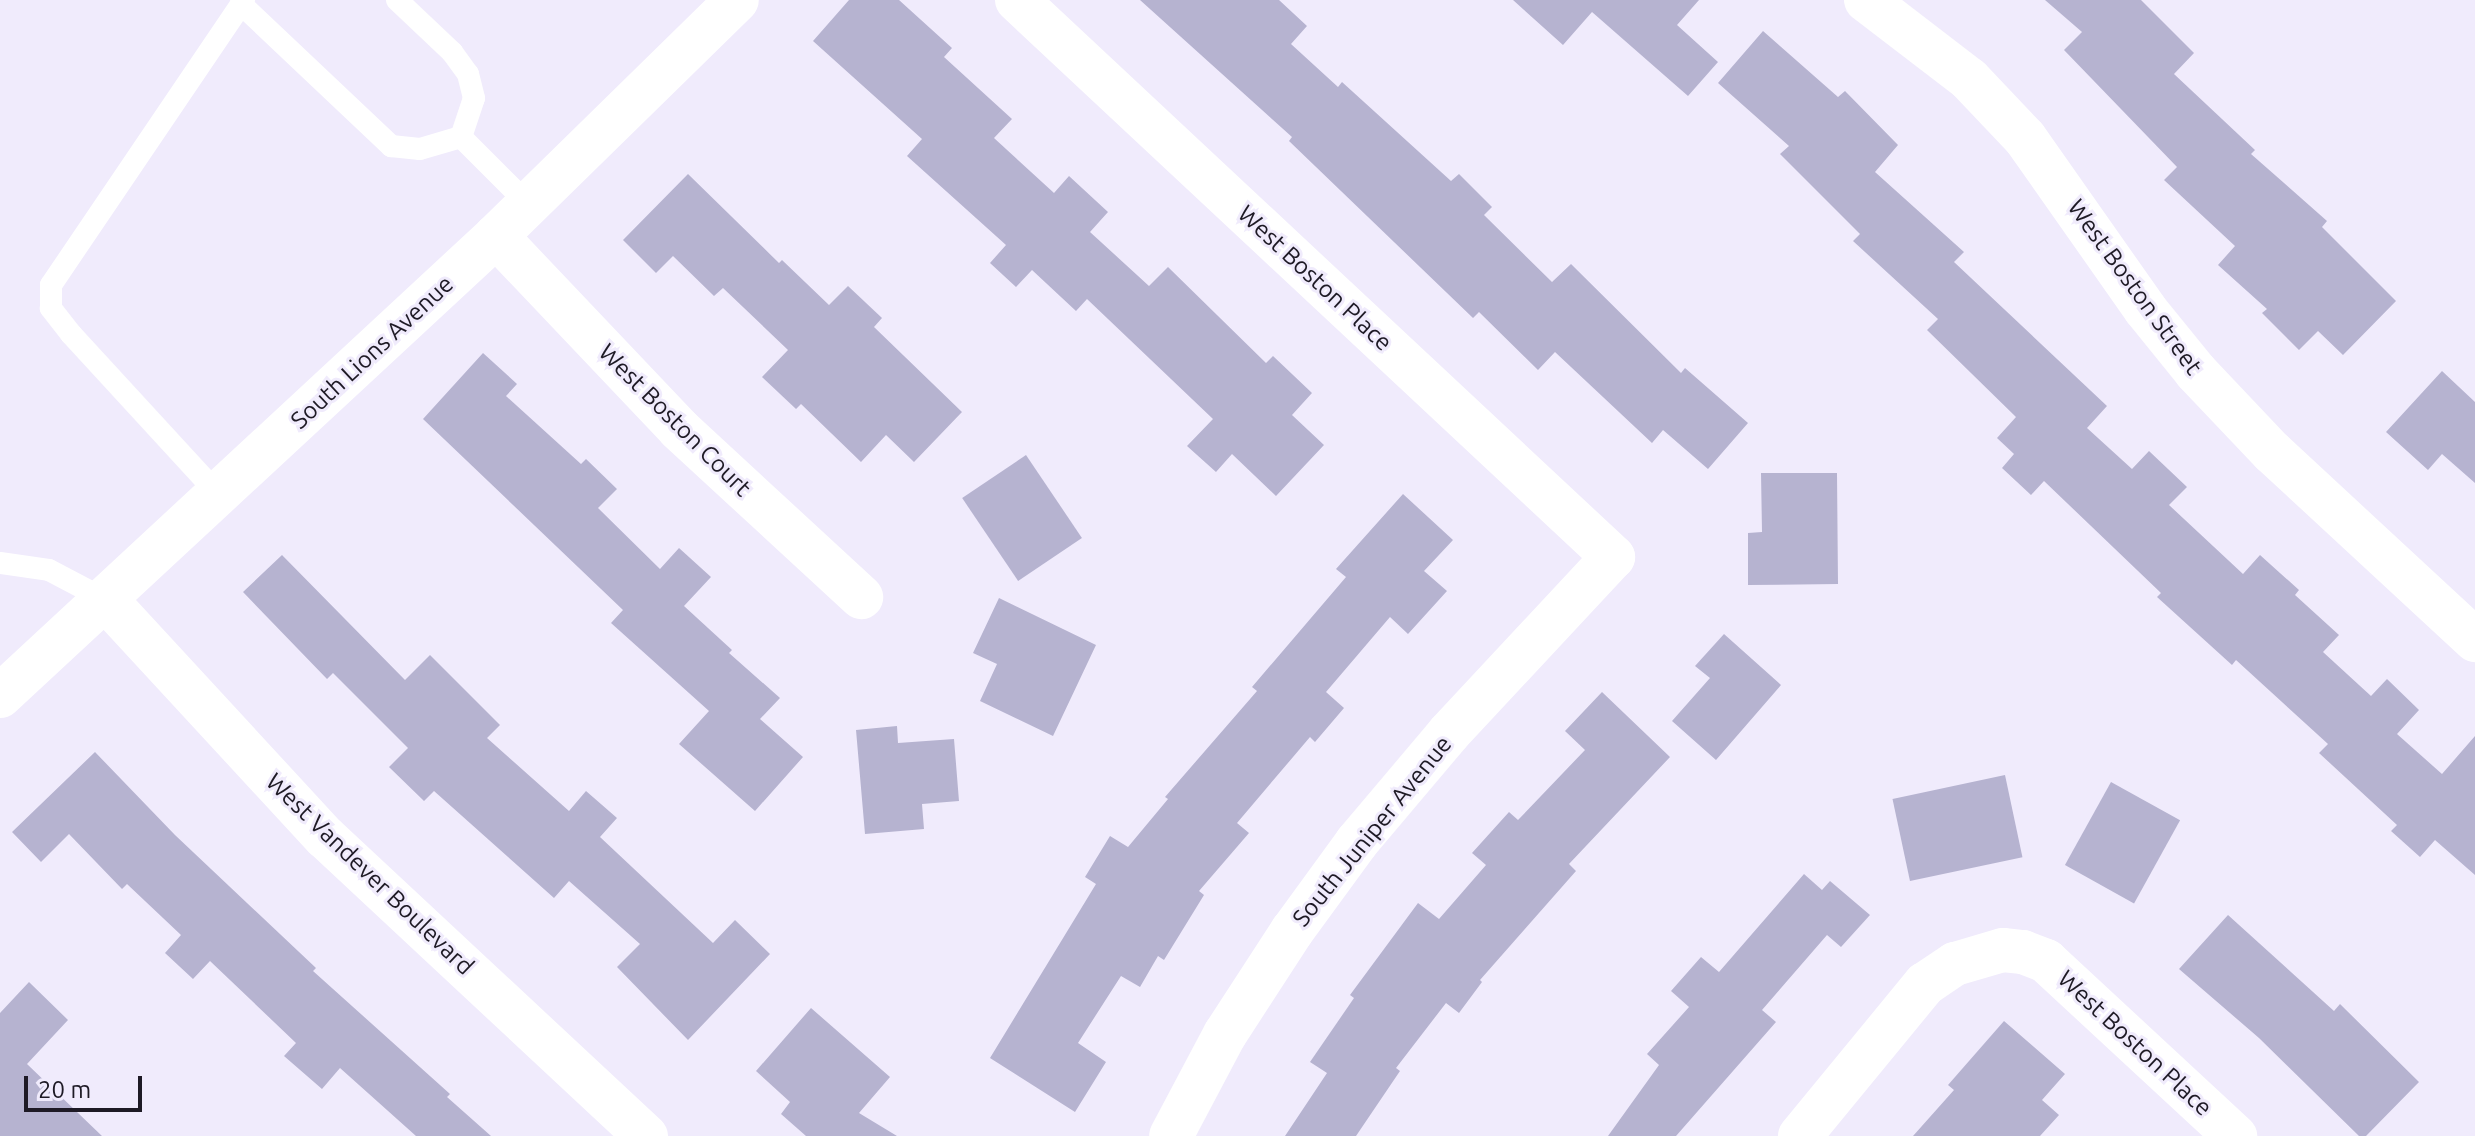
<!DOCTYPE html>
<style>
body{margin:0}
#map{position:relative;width:2475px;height:1136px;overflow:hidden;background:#f0ebfc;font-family:Ubuntu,sans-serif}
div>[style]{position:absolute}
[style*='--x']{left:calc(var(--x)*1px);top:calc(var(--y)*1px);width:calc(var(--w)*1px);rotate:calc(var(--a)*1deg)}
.building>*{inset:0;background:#b6b3d0;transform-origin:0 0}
.lane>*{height:22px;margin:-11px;padding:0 11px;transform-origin:11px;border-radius:11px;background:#fff}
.street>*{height:44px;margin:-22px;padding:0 22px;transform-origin:22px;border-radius:22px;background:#fff}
span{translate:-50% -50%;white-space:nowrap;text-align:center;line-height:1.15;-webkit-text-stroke:6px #f0ebfc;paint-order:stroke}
.street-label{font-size:24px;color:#1e1a25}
.scale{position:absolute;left:24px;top:1076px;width:118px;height:36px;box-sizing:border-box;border:4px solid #1e1a25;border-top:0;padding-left:10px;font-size:24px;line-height:28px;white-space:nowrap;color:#1e1a25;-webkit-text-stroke:6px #f0ebfc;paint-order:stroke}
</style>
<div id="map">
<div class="building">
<div style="clip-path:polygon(849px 0,899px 0,952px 48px,944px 57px,1012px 119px,994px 138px,1054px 193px,1069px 176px,1108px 212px,1090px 232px,1149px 286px,1168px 267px,1266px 363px,1273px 356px,1312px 393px,1292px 415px,1324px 445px,1276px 496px,1232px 454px,1216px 472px,1187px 446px,1213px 419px,1087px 299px,1076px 311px,1032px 270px,1016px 287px,990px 263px,1006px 245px,907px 156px,922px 139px,813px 41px)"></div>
<div style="clip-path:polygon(1140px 0,1279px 0,1307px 26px,1291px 44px,1338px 87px,1342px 82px,1451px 181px,1459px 174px,1492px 207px,1484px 215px,1552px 282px,1571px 264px,1681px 373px,1685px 368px,1748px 423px,1708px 469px,1663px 430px,1652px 443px,1555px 352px,1538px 370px,1479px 312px,1473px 318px,1289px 141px,1292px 137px)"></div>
<div style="clip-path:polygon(1513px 0,1699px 0,1677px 25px,1718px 62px,1688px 96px,1592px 12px,1563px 45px)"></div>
<div style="clip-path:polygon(2045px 0,2141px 0,2194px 53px,2174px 74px,2255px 150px,2251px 154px,2327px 221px,2322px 227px,2396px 301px,2343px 355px,2318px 331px,2299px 350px,2262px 313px,2267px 309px,2218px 265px,2235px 246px,2164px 180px,2177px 167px,2064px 50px,2082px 32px)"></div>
<div style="clip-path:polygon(1763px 31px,1838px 97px,1845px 91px,1898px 145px,1875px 172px,1964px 252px,1954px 262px,2107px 406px,2087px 428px,2132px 469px,2149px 451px,2187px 487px,2169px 505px,2243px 574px,2260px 555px,2299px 590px,2295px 595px,2339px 635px,2323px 652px,2371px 696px,2387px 679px,2419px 710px,2397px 734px,2442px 774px,2475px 736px,2475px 875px,2435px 840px,2420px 857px,2391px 831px,2397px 825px,2319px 753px,2328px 744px,2236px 660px,2232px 665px,2157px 597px,2161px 593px,2044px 481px,2031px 495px,2002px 468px,2014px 454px,1997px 438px,2016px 417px,1927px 330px,1938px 319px,1853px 241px,1860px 234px,1780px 154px,1789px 146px,1718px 83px)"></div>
<div style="clip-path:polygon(688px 174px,779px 263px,782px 260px,829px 305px,848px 286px,882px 318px,874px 327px,962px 412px,914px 462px,886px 435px,861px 462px,801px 404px,796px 409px,762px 377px,788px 350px,723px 288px,714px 296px,673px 256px,656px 273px,623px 240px)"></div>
<div style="clip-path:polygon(483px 353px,517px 384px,506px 396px,581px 464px,586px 459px,617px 489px,598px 508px,660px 569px,679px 548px,711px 577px,684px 606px,732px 650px,729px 653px,780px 698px,760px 719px,803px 757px,755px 811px,679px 744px,709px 711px,611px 623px,623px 610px,423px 419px)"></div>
<div style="clip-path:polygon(2442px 371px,2475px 402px,2475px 483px,2442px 454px,2428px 470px,2386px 432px)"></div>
<div style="left:1026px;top:455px;width:100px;height:77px;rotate:56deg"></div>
<div style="clip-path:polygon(1761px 473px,1837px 473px,1838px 584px,1748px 585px,1748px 533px,1762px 532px)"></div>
<div style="clip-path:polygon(1403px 494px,1453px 540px,1424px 571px,1447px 591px,1408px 634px,1390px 617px,1326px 692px,1344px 708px,1315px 742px,1310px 737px,1237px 823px,1249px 833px,1199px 891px,1204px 895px,1164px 960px,1158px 956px,1140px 987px,1121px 976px,1078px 1043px,1106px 1062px,1075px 1112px,990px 1058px,1096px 884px,1085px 877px,1110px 836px,1128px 847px,1168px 799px,1165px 797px,1257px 691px,1252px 687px,1346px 577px,1336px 569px)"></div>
<div style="clip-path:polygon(282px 555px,405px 680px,430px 655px,500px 725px,487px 738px,569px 811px,586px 791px,617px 818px,600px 837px,713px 943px,735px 920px,770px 954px,688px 1040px,617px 967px,640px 944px,569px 881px,554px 898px,434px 791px,424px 801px,389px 767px,408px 748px,333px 673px,327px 679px,243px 592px)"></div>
<div style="clip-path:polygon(999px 598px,1096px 645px,1053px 736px,980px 701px,997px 664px,973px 653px)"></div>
<div style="clip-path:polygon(1724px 634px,1781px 685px,1716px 760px,1672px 721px,1710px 678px,1695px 666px)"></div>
<div style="clip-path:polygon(1602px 692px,1670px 757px,1569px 864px,1576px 871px,1480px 980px,1482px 982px,1459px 1013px,1446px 1003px,1396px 1068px,1400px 1071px,1356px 1136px,1285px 1136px,1327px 1073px,1310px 1062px,1354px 998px,1350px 995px,1418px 903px,1439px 919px,1486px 865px,1472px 853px,1509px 812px,1518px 820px,1585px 750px,1565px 731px)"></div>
<div style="clip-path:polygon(897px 726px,898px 743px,954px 739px,959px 801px,922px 804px,924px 829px,865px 834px,856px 730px)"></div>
<div style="clip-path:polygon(95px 752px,175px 835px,316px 968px,313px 971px,450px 1094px,447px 1097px,491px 1136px,416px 1136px,340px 1068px,322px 1089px,284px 1056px,296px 1043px,210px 961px,193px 979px,165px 953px,181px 935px,127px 884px,122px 889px,69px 834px,41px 862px,12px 832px)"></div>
<div style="left:2005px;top:775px;width:84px;height:115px;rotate:78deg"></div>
<div style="left:2111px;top:782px;width:79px;height:95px;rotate:29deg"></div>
<div style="clip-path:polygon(1804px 874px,1822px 890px,1830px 881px,1870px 915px,1841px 947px,1827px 935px,1762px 1010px,1776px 1022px,1676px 1136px,1608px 1136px,1659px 1065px,1647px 1054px,1689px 1007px,1671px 991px,1701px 957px,1719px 972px)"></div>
<div style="clip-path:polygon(2228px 915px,2334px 1011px,2340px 1004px,2419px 1082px,2366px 1136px,2359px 1136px,2259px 1038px,2179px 969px)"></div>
<div style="clip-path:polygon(29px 982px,68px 1020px,27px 1064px,102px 1136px,0 1136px,0 1013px)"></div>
<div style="clip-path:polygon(811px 1008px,890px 1077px,859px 1113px,897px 1136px,806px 1136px,781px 1114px,790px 1102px,756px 1071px)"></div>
<div style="clip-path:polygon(2004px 1021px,2065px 1074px,2042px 1100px,2059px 1115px,2040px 1136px,1913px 1136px,1954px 1090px,1948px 1085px)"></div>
</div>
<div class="lane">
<div style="--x:244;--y:0;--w:5;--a:127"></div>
<div style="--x:241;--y:4;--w:207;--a:43.4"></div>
<div style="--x:391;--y:146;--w:29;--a:6"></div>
<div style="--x:420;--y:149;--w:43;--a:-16.3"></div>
<div style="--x:397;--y:0;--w:76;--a:43.4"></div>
<div style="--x:452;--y:52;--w:27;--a:54"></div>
<div style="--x:468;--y:74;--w:25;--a:76"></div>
<div style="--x:474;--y:98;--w:41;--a:108.4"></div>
<div style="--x:461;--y:137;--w:96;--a:45"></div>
<div style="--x:219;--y:495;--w:219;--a:-132.6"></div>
<div style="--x:71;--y:334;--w:33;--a:-128"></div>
<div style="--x:51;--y:308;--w:23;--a:-90"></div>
<div style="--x:51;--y:285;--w:339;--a:-55.9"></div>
<div style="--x:0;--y:563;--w:49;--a:8.1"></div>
<div style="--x:49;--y:570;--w:64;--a:27.8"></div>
</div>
<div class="street">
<div style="--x:1017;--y:0;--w:816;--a:43.06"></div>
<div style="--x:1613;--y:557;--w:241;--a:133"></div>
<div style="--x:1449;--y:733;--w:143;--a:130.2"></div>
<div style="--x:1357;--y:842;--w:110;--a:126.1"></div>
<div style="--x:1292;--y:931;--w:123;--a:123"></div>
<div style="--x:1225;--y:1034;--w:115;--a:117.9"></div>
<div style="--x:1866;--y:0;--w:130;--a:37.5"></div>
<div style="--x:1969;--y:79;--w:81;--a:46.5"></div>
<div style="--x:2025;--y:138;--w:209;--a:54.9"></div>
<div style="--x:2145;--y:309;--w:81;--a:51"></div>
<div style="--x:2196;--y:372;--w:110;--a:46.5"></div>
<div style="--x:2272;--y:452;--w:277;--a:42.8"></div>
<div style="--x:496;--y:236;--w:266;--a:46.5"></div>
<div style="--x:679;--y:429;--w:248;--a:42.7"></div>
<div style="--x:106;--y:600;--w:323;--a:47.3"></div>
<div style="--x:325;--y:837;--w:439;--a:43"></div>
<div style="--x:0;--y:696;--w:676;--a:-42.84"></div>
<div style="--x:496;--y:236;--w:337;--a:-44.4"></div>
<div style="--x:1800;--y:1136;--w:197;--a:-50.6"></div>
<div style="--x:1925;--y:984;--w:36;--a:-34"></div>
<div style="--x:1955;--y:964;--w:50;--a:-16.3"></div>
<div style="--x:2003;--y:950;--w:20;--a:6"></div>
<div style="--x:2023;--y:952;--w:25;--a:21"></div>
<div style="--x:2046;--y:961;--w:258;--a:42.8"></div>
</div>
<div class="street-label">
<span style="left:1315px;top:278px;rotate:43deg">West Boston Place</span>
<span style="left:2135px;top:287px;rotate:54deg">West Boston Street</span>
<span style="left:372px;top:352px;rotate:-43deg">South Lions Avenue</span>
<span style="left:675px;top:420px;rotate:45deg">West Boston Court</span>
<span style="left:1372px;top:831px;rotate:-51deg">South Juniper Avenue</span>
<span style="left:370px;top:874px;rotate:44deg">West Vandever Boulevard</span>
<span style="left:2135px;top:1043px;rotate:43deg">West Boston Place</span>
</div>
<div class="scale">20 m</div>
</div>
